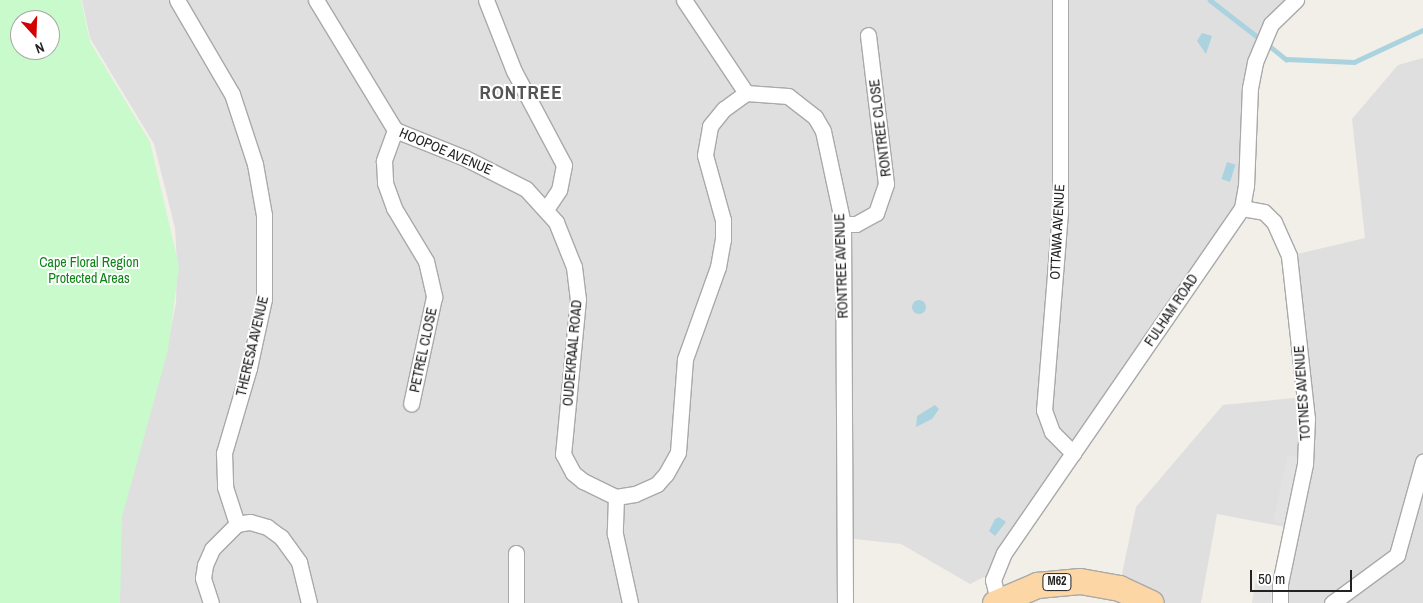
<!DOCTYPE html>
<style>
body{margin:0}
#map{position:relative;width:1423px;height:603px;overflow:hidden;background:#f2efe9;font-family:"Archivo Narrow",sans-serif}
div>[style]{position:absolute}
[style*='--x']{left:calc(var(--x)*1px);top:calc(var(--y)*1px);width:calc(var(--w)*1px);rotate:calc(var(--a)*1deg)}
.residential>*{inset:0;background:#e0dfdf}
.park>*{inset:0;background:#c8facc}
.parking>*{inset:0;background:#e2e2e2;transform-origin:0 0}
.water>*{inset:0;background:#aad3df;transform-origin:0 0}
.round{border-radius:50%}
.stream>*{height:4.5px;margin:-2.25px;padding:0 2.25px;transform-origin:2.25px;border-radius:2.25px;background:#aad3df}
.roads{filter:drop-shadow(1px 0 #a9a9a9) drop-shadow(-1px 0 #a9a9a9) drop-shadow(0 1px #a9a9a9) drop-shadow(0 -1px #a9a9a9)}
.minor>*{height:15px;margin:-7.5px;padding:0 7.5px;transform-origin:7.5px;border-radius:7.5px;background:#fff}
.primary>*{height:25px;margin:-12.5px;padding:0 12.5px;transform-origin:12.5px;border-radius:12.5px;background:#fcd6a4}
span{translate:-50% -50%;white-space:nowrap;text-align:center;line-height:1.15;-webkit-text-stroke:4px #fff;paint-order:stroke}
.shield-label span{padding:1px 4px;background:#fff;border:1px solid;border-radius:4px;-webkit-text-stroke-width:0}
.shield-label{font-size:12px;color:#222;font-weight:700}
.street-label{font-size:14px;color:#222}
.park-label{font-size:14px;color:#0c8416}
.district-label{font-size:19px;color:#555;font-weight:700;letter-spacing:1px}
.north{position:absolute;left:10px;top:10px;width:50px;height:50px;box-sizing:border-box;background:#fff;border:1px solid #a7a7a7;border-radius:50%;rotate:160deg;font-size:14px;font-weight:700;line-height:20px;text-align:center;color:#222}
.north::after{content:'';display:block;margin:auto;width:18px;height:22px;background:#d40000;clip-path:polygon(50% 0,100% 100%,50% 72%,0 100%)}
.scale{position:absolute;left:1250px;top:570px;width:102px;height:22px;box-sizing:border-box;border:2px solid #222;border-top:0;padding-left:6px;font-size:15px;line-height:18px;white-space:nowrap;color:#222;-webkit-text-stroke:4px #fff;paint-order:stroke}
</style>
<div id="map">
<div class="residential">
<div style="clip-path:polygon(82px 0,1296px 0,1259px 48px,1242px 208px,994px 572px,970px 584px,901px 544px,845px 538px,845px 603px,118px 603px,116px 533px,167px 348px,176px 303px,177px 262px,175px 228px,154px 144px,90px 38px)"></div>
<div style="clip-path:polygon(1423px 58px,1423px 603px,1280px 603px,1291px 528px,1217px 514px,1201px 603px,1151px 603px,1119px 588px,1136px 507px,1223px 405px,1304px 397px,1289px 256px,1365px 238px,1352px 119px,1398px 65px)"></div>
</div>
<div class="park">
<div style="clip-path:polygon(evenodd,0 0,81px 0,90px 42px,150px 142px,179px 266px,168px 350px,122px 517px,120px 603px,0 603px,0 0,20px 20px,50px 20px,50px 50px,20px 50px,20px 20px)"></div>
</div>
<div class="parking">
<div style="left:1288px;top:455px;width:17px;height:68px;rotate:13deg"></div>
<div style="clip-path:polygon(1256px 579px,1272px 583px,1271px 603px,1252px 603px)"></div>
</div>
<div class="water">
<div style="clip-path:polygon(1202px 33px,1212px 36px,1206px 54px,1197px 41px)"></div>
<div style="left:1227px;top:162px;width:9px;height:18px;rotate:18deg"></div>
<div class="round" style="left:912px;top:300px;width:14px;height:14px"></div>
<div style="clip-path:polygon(935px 405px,939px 409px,932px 419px,916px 427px,917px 416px)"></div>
<div style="clip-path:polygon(999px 517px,1006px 522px,995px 536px,989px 531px,995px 519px)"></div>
</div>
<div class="stream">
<div style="--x:1210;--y:0;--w:62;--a:37.8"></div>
<div style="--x:1266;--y:43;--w:26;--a:39"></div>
<div style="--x:1286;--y:59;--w:68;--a:2.5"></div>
<div style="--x:1354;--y:62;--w:76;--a:-24.9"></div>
</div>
<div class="roads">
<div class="minor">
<div style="--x:177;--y:0;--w:109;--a:59.7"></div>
<div style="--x:232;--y:94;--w:74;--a:71.8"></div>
<div style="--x:255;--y:164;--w:52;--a:80"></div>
<div style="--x:264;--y:215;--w:84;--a:90"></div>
<div style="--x:264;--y:299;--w:71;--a:102.3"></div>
<div style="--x:249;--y:368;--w:89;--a:106.4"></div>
<div style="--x:224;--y:453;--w:34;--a:88"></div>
<div style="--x:225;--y:487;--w:39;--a:72"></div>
<div style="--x:316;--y:0;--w:152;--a:58.7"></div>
<div style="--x:395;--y:130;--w:75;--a:21.8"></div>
<div style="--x:465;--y:158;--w:68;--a:26.9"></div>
<div style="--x:526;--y:189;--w:45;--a:47.7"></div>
<div style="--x:556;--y:222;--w:48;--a:68.2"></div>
<div style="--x:574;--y:267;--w:32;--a:83"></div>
<div style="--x:578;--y:299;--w:156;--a:95.5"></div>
<div style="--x:563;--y:454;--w:21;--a:62"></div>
<div style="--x:573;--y:473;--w:13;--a:39"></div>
<div style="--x:583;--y:481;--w:37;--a:26"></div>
<div style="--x:616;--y:497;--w:19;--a:-9"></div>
<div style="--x:635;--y:494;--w:24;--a:-24"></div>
<div style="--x:657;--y:484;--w:13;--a:-48"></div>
<div style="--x:666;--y:474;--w:25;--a:-61"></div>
<div style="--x:678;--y:452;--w:93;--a:-85.7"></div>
<div style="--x:685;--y:359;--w:98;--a:-70.3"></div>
<div style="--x:718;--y:267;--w:27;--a:-80"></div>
<div style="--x:723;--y:240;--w:20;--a:-90"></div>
<div style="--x:723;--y:220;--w:67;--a:-105.5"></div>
<div style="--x:705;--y:155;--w:29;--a:-80"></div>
<div style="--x:710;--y:126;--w:22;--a:-51"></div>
<div style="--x:724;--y:109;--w:27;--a:-36"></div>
<div style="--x:746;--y:93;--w:42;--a:4.1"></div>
<div style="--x:788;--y:96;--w:34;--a:38"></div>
<div style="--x:815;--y:117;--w:16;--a:60"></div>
<div style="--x:823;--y:131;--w:95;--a:77.9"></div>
<div style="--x:843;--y:224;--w:379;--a:89.7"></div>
<div style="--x:486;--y:0;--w:76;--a:68.5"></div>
<div style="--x:514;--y:71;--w:106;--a:62"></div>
<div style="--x:564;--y:165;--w:25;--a:101"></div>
<div style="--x:559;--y:190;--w:22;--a:124"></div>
<div style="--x:684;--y:0;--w:112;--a:56.3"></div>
<div style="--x:1060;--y:0;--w:212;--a:90"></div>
<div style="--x:1060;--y:212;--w:199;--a:94.6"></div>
<div style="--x:1044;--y:410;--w:23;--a:70"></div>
<div style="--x:1052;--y:432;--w:30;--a:45"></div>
<div style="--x:395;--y:130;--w:33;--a:110"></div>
<div style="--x:384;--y:161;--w:22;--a:87"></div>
<div style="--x:385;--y:183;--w:27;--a:70"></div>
<div style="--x:394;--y:208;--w:62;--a:58.9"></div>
<div style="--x:426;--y:261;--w:37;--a:77"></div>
<div style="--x:434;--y:297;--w:109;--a:102.1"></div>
<div style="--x:1242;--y:208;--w:22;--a:10"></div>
<div style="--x:1264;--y:212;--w:14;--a:45"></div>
<div style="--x:1274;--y:222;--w:37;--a:66"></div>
<div style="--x:1289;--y:256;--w:163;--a:83.7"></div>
<div style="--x:1307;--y:418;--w:46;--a:92.5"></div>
<div style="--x:1305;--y:464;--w:123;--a:101.8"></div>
<div style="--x:1280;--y:584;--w:19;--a:90"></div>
<div style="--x:843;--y:224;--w:13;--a:0"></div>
<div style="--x:856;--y:224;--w:23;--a:-29"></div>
<div style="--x:876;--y:213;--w:31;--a:-71"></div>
<div style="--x:886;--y:184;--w:150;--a:-96.9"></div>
<div style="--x:616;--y:497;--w:37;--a:92"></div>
<div style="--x:615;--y:534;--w:71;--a:77.7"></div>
<div style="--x:237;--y:524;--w:13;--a:-9"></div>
<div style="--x:250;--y:522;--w:18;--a:16"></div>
<div style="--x:267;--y:527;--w:17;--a:36"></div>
<div style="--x:281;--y:537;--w:31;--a:54"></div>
<div style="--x:299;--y:562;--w:42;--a:76.3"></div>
<div style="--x:998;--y:601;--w:22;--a:-103"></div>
<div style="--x:993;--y:580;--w:29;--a:-68"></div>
<div style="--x:1004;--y:553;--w:419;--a:-55.4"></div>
<div style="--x:1242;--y:208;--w:22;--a:-80"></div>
<div style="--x:1246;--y:186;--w:98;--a:-87.7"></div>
<div style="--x:1250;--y:88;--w:26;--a:-79"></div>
<div style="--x:1255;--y:62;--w:41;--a:-67.2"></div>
<div style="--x:1271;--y:24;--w:35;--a:-44"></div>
<div style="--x:211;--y:603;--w:26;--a:-108"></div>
<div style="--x:203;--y:578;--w:13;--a:-81"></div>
<div style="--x:205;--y:565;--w:17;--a:-66"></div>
<div style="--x:212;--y:549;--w:35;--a:-45"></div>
<div style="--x:516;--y:603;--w:50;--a:-90"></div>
<div style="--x:1332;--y:603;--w:81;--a:-36.4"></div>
<div style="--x:1397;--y:555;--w:97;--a:-74.4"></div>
</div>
<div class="primary">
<div style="--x:995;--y:603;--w:46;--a:-23.2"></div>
<div style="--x:1037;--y:585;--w:43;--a:-5.3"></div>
<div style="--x:1080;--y:581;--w:40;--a:10"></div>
<div style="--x:1119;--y:588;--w:35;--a:25"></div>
</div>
</div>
<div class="shield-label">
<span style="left:1057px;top:582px">M62</span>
</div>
<div class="street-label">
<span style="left:880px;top:128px;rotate:-97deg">RONTREE CLOSE</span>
<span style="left:446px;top:151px;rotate:23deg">HOOPOE AVENUE</span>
<span style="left:1057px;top:232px;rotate:-87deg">OTTAWA AVENUE</span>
<span style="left:841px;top:266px;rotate:-92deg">RONTREE AVENUE</span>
<span style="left:1171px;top:310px;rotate:-56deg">FULHAM ROAD</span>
<span style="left:252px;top:346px;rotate:-77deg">THERESA AVENUE</span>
<span style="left:423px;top:350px;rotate:-78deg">PETREL CLOSE</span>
<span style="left:572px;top:353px;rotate:-85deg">OUDEKRAAL ROAD</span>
<span style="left:1302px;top:393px;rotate:-94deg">TOTNES AVENUE</span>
</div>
<div class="park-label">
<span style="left:89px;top:270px">Cape Floral Region<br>Protected Areas</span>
</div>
<div class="district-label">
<span style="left:521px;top:93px">RONTREE</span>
</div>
<div class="north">N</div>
<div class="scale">50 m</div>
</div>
